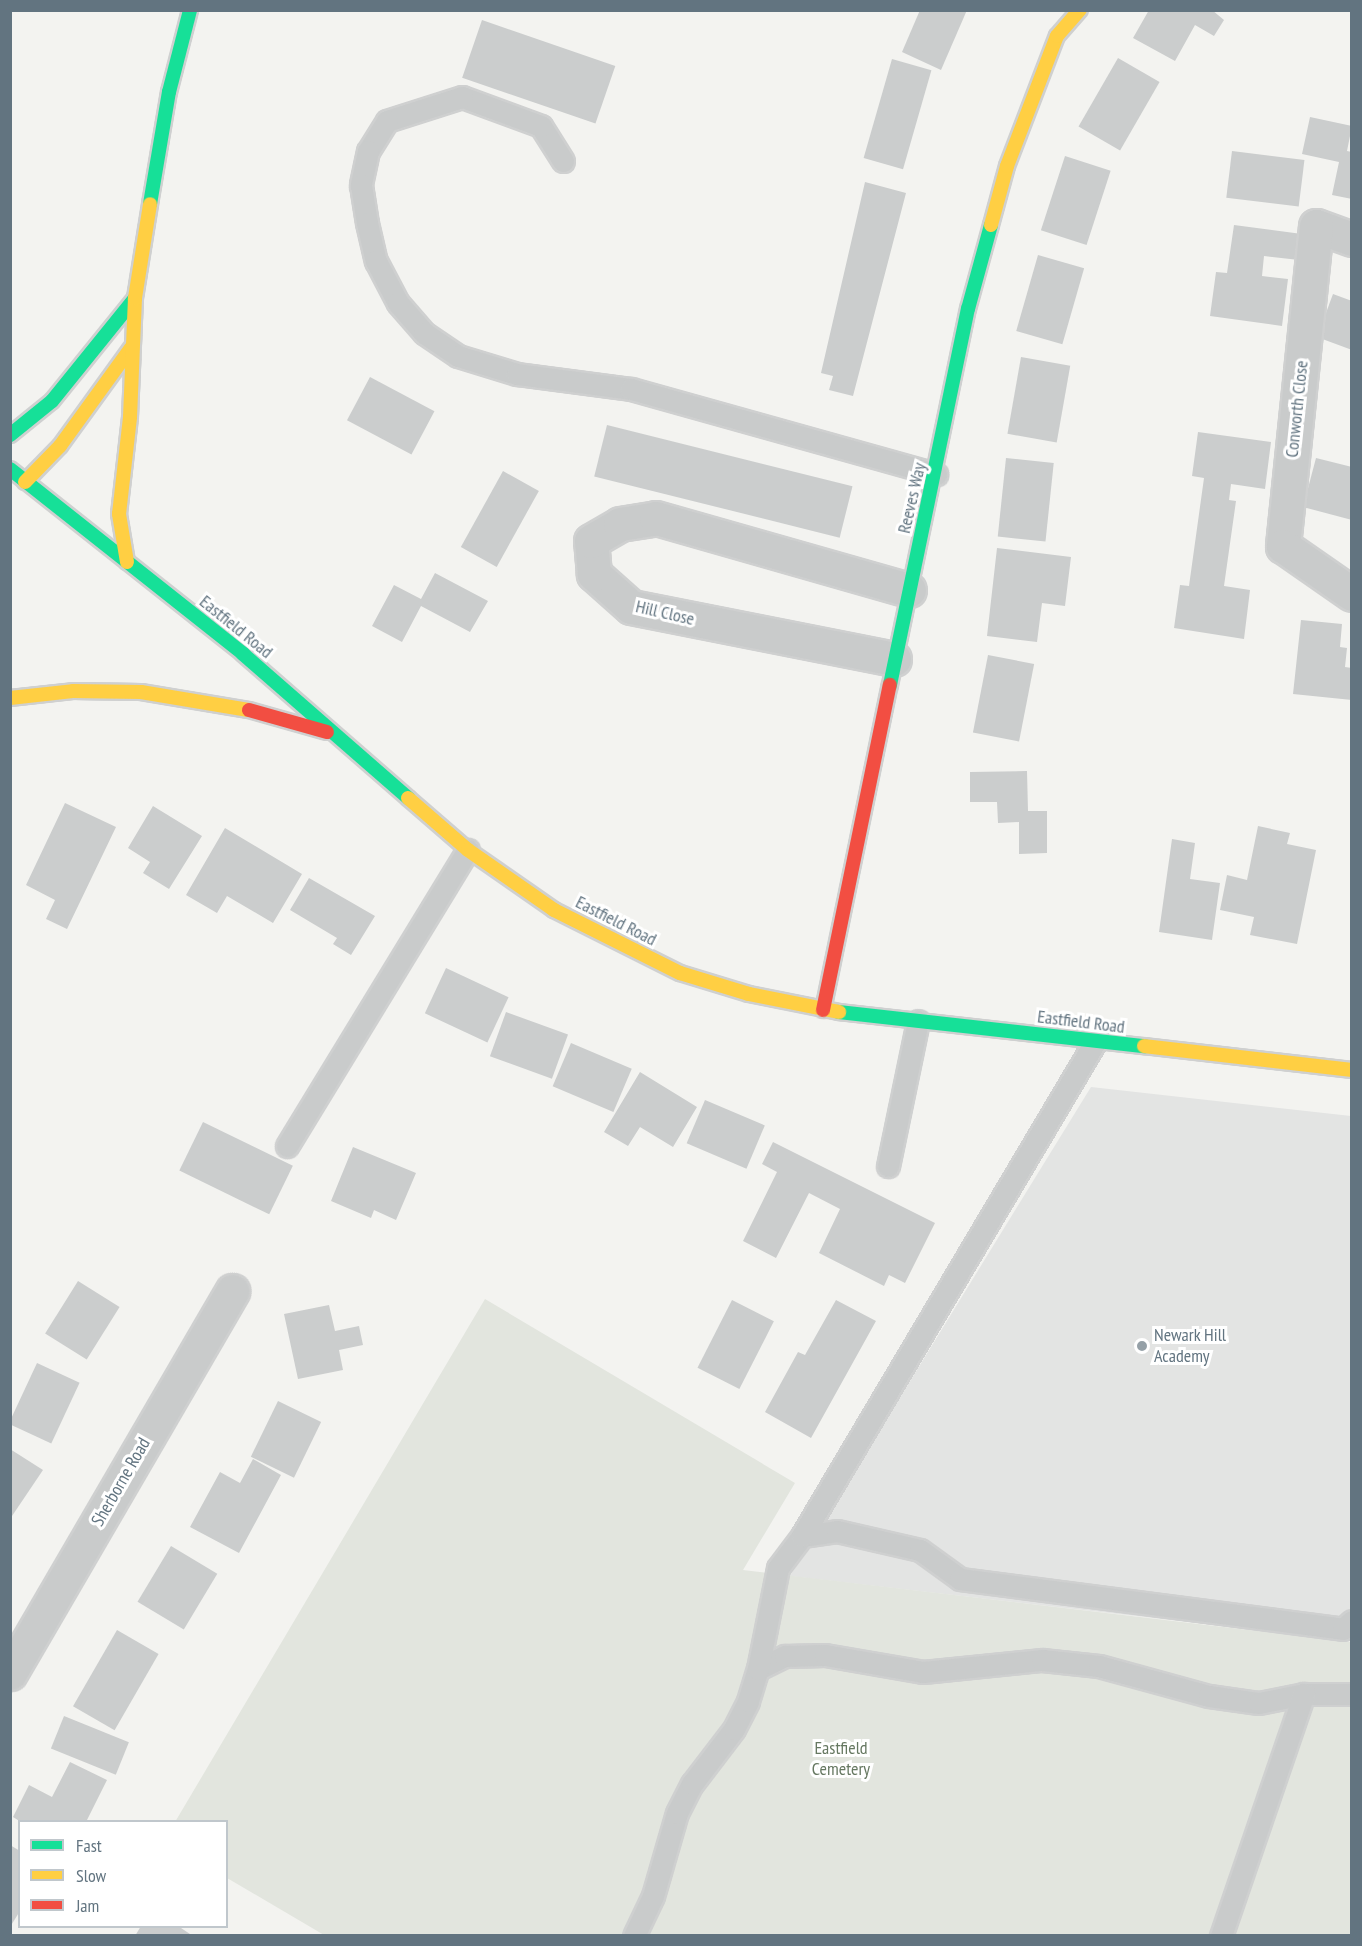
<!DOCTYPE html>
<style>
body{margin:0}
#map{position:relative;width:1362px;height:1946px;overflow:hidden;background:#f3f3f0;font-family:"PT Sans Narrow",sans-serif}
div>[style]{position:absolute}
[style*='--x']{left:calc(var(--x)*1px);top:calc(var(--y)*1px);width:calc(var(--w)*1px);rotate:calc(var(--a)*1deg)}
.built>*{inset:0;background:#e3e4e3}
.green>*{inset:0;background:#e2e5de}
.building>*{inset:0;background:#cbcdcd;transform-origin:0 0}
.roads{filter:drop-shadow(2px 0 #cfd0d0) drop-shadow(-2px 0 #cfd0d0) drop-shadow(0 2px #cfd0d0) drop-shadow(0 -2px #cfd0d0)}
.lane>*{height:21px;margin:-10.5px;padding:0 10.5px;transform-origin:10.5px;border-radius:10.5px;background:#c9cbcb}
.street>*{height:33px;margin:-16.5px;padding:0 16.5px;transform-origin:16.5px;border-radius:16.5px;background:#c9cbcb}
.fast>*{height:14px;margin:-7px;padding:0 7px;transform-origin:7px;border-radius:7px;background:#16e098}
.slow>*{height:14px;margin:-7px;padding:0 7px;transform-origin:7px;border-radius:7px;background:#ffcf43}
.jam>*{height:14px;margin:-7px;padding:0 7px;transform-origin:7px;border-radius:7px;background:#f24e42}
.dots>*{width:16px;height:16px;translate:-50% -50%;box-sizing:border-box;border:3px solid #fff;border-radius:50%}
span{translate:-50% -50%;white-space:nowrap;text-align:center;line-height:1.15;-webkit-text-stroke:6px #fff;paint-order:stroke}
.street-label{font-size:18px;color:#627480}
.poi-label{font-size:18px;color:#627480}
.left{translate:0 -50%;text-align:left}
.park-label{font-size:18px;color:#667861}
.frame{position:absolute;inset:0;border:12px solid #627480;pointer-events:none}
.legend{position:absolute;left:18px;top:1820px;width:210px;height:108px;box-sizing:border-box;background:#fff;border:2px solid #c0c7cc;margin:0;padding:8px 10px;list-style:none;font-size:18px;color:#627480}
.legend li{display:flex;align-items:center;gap:12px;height:30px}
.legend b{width:30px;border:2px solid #c0c7cc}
</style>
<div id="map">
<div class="built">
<div style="clip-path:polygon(1091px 1087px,1351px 1116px,1351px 1641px,790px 1576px)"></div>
</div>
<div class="green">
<div style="clip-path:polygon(485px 1299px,795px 1483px,743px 1570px,1351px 1642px,1351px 1935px,324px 1935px,227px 1878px,226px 1822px,175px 1822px)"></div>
</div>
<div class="building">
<div style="clip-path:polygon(920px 10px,967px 10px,941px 70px,902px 52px)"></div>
<div style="clip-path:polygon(1149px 10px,1212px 10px,1224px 20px,1214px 36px,1195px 25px,1175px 61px,1133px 38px)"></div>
<div style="left:482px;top:20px;width:141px;height:61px;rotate:19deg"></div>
<div style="left:1118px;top:58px;width:48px;height:79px;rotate:30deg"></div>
<div style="left:892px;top:59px;width:41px;height:103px;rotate:16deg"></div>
<div style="clip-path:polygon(1310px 117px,1352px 126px,1347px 151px,1352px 152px,1352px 199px,1332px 195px,1339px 162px,1302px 154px)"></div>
<div style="left:1232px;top:151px;width:73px;height:47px;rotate:7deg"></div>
<div style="left:1065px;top:156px;width:48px;height:78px;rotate:18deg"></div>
<div style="clip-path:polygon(865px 182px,906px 193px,853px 396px,829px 390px,833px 376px,821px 373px)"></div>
<div style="clip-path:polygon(1234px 225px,1302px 234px,1299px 260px,1264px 256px,1262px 276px,1288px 279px,1282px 326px,1210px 316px,1216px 272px,1227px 273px)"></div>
<div style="left:1038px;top:255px;width:48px;height:79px;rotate:16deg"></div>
<div style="clip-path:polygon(1333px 294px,1352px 301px,1352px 350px,1317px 337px)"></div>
<div style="left:1021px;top:357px;width:50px;height:78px;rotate:10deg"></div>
<div style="left:370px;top:377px;width:73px;height:49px;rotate:28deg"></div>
<div style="left:607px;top:425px;width:253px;height:53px;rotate:14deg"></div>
<div style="clip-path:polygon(1198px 432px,1271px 442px,1265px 489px,1231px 484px,1229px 500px,1236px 501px,1224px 586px,1250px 590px,1244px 639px,1174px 628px,1180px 585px,1189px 586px,1204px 478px,1192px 476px)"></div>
<div style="left:1006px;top:458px;width:48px;height:79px;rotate:6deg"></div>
<div style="clip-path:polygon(1316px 458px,1352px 467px,1352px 520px,1303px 507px)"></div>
<div style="left:503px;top:471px;width:41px;height:87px;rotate:29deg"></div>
<div style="clip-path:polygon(997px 548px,1071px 557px,1065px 606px,1042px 603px,1037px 642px,987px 636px)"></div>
<div style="clip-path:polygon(435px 573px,488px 601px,470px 632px,421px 606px,402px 642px,372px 626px,394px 585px,421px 599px)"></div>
<div style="clip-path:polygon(1301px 620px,1342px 624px,1340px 647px,1347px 648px,1345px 667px,1352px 668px,1352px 700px,1293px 694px)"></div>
<div style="left:988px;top:655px;width:47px;height:79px;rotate:11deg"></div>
<div style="clip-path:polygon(1027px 771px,1028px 811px,1047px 811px,1047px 853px,1019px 854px,1019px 822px,998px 823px,997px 802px,970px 802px,970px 772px)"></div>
<div style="clip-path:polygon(65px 803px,116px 827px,67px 929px,46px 919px,55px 900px,26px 885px)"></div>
<div style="clip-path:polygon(153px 806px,202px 836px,169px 889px,143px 873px,150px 862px,128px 848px)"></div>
<div style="clip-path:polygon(1258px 826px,1290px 833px,1287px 844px,1316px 850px,1297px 944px,1250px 935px,1254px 917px,1220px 910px,1227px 875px,1247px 880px)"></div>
<div style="clip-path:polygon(225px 828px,302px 874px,273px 923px,227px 896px,217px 913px,186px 895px)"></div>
<div style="clip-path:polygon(1172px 839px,1195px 843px,1190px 879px,1220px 883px,1212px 940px,1159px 932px)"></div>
<div style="clip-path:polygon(309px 878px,375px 916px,351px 955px,333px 944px,337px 938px,290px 910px)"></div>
<div style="left:446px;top:968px;width:69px;height:50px;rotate:25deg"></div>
<div style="left:506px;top:1012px;width:66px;height:47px;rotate:20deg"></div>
<div style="left:571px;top:1043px;width:66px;height:47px;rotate:23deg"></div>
<div style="clip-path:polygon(640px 1072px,697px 1107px,673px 1147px,640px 1127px,628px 1146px,604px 1132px)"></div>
<div style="left:705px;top:1100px;width:65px;height:47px;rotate:23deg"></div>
<div style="left:203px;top:1122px;width:100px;height:54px;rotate:26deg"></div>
<div style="clip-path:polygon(773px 1142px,935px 1223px,905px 1283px,889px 1275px,884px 1286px,819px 1253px,840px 1209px,809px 1193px,776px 1258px,743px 1241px,777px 1172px,762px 1164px)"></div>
<div style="clip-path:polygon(353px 1147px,416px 1173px,396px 1220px,374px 1210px,371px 1218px,331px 1201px)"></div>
<div style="left:78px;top:1281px;width:49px;height:62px;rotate:32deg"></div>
<div style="left:732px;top:1300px;width:47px;height:76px;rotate:27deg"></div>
<div style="clip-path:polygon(836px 1300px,876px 1321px,811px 1438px,765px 1412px,798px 1352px,805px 1355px)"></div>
<div style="clip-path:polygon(329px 1305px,335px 1331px,359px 1326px,363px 1345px,339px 1350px,343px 1370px,298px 1379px,284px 1314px)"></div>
<div style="left:37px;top:1363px;width:47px;height:67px;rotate:25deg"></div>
<div style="left:278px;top:1401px;width:48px;height:62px;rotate:26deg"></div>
<div style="clip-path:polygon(10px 1449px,43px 1470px,10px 1519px)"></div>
<div style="clip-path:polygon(253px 1459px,281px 1475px,239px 1553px,190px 1527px,220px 1472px,240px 1483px)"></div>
<div style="left:171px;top:1546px;width:54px;height:65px;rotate:31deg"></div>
<div style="left:117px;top:1630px;width:48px;height:88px;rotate:30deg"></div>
<div style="left:64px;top:1716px;width:70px;height:35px;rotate:22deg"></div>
<div style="clip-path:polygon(70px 1762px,107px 1780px,86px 1822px,21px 1822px,13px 1817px,29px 1785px,52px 1797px)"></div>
<div style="clip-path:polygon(10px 1845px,20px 1851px,20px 1911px,10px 1927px)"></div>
<div style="clip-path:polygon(141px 1926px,178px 1926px,193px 1936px,135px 1936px)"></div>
</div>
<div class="roads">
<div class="lane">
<div style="--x:563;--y:161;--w:41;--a:-122.2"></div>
<div style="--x:541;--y:126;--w:84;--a:-159.8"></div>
<div style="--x:462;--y:97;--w:79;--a:162.3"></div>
<div style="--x:387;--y:121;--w:36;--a:122"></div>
<div style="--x:368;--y:151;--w:35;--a:102"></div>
<div style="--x:361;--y:185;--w:38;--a:81"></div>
<div style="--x:367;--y:223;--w:39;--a:77"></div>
<div style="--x:376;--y:261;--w:47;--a:62.4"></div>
<div style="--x:398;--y:303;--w:40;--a:49"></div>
<div style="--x:424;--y:333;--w:41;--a:34.1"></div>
<div style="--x:458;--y:356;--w:62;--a:17"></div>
<div style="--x:517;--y:374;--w:115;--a:7.5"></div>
<div style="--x:631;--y:389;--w:317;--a:15.6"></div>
<div style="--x:287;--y:1146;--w:347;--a:-58.6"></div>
<div style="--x:888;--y:1166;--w:148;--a:-78.3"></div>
<div style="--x:802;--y:1536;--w:35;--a:-8"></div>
<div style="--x:837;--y:1531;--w:85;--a:12.9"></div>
<div style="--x:920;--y:1550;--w:49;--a:35.9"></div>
<div style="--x:960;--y:1579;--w:386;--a:7.4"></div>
<div style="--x:1343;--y:1629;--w:12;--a:-42"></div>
<div style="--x:758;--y:1669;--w:30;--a:-26"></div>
<div style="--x:785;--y:1656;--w:40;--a:-1.4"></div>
<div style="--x:825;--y:1655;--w:99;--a:9.8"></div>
<div style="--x:923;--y:1672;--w:120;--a:-5.8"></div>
<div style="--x:1042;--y:1660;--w:57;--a:6"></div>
<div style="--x:1099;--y:1666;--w:114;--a:15.3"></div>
<div style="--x:1209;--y:1696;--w:50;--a:8"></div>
<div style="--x:1259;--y:1703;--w:46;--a:-11.3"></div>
<div style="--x:1304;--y:1694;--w:48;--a:0"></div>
<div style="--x:634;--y:1936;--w:44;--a:-64.6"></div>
<div style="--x:653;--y:1896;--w:86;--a:-73.9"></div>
<div style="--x:677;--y:1813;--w:33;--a:-63"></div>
<div style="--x:692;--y:1784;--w:69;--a:-52.6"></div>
<div style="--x:734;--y:1729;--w:31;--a:-63"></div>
<div style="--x:748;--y:1701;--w:34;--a:-73"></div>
<div style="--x:758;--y:1669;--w:103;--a:-78.8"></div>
<div style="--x:778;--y:1568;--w:40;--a:-53"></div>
<div style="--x:802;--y:1536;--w:574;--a:-59.33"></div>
<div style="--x:1221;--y:1936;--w:256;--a:-71.1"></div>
</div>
<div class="street">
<div style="--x:1352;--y:239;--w:38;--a:-160"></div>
<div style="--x:1316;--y:226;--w:322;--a:95.9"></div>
<div style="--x:1283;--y:546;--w:84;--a:34.8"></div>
<div style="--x:894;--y:659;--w:268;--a:-168.8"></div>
<div style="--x:631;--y:607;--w:50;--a:-138.3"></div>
<div style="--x:594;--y:574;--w:33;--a:-95"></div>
<div style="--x:591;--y:541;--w:34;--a:-30"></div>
<div style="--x:620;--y:524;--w:36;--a:-9"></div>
<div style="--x:656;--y:518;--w:263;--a:15.9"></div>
<div style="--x:10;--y:1673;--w:442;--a:-59.8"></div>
</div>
<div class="fast">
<div style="--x:150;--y:204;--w:114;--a:-80.4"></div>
<div style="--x:169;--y:92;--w:85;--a:-75.6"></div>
<div style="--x:10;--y:435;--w:54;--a:-39"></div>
<div style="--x:52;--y:401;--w:132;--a:-51.1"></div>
<div style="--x:10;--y:469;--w:298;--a:38.4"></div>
<div style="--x:243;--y:654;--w:219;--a:41.1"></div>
<div style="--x:890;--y:685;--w:384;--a:-78.3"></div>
<div style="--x:968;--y:309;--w:87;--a:-74.7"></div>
<div style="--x:839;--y:1012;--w:307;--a:6.4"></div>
</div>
<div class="slow">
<div style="--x:991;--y:225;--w:61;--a:-74.8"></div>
<div style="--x:1007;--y:166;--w:139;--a:-69"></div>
<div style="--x:1057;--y:36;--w:35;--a:-49"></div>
<div style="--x:25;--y:482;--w:50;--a:-45.8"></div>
<div style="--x:60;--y:446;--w:121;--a:-54.1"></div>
<div style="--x:127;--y:562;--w:49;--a:-99.5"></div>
<div style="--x:119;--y:514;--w:98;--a:-83.5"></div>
<div style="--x:130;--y:417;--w:119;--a:-87.6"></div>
<div style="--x:135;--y:298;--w:95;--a:-80.9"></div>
<div style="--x:10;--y:698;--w:63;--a:-6.3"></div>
<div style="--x:73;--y:691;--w:68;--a:0.8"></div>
<div style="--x:141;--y:692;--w:109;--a:9.5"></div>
<div style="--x:408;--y:798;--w:79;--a:40.9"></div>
<div style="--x:468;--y:850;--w:105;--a:34.9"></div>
<div style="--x:554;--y:910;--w:141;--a:26.6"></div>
<div style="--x:680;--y:973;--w:72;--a:16.9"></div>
<div style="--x:749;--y:994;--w:92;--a:11.3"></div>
<div style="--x:1144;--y:1046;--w:209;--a:6.6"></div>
</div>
<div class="jam">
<div style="--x:249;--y:710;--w:81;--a:15.8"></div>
<div style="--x:823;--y:1010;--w:332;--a:-78.4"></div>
</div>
</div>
<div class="dots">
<div style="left:1142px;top:1346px;background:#95a0a7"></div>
</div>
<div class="street-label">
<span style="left:1297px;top:409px;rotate:-84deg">Conworth Close</span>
<span style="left:912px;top:498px;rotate:-77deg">Reeves Way</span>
<span style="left:665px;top:613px;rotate:13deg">Hill Close</span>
<span style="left:236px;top:627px;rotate:39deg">Eastfield Road</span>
<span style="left:616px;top:921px;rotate:27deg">Eastfield Road</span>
<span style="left:1081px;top:1022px;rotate:7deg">Eastfield Road</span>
<span style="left:121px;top:1482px;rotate:-60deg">Sherborne Road</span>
</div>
<div class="poi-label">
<span class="left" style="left:1154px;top:1346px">Newark Hill<br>Academy</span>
</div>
<div class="park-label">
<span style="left:841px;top:1759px">Eastfield<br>Cemetery</span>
</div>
<div class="frame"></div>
<ul class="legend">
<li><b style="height:8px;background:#16e098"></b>Fast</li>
<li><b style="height:8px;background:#ffcf43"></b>Slow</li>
<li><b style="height:8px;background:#f24e42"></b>Jam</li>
</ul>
</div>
